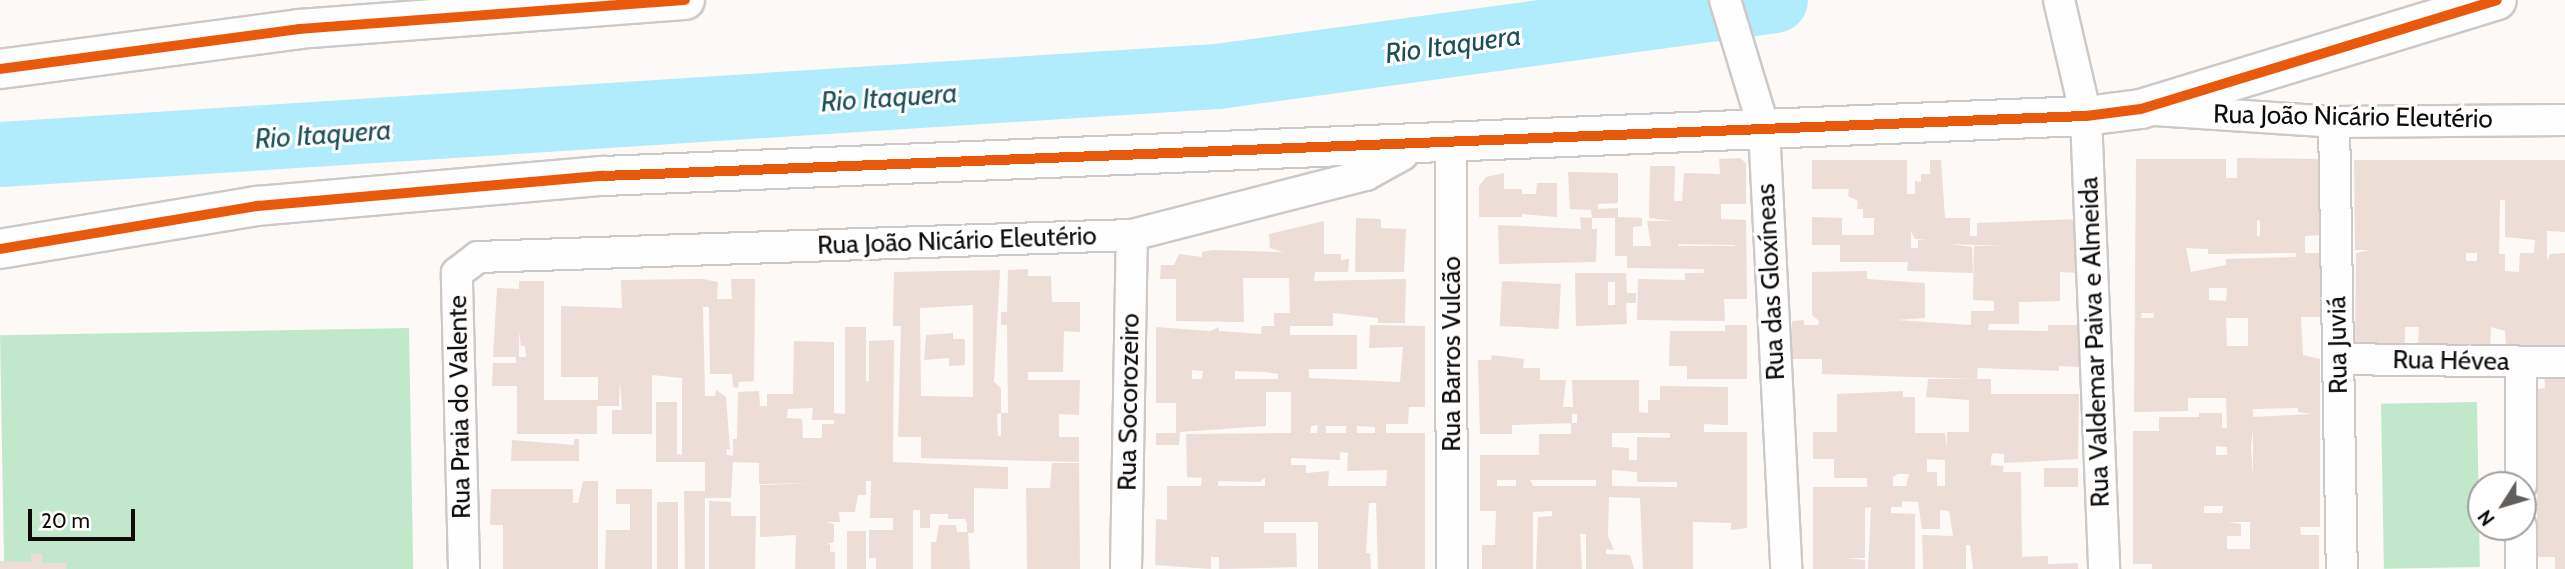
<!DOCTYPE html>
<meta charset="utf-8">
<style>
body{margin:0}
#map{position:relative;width:2565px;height:569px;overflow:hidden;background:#fcf9f7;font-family:Cabin,sans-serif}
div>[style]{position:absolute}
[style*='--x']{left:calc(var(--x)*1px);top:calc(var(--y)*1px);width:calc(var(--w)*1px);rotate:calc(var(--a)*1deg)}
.green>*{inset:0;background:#c2e8cb;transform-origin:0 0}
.river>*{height:65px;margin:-32.5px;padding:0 32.5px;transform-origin:32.5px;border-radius:32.5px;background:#b0ecfb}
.building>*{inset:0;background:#ecddd7;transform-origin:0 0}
.roads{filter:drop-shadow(2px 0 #ccc9c7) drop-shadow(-2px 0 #ccc9c7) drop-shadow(0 2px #ccc9c7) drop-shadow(0 -2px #ccc9c7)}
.minor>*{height:30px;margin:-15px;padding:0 15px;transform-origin:15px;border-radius:15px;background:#fffefe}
.tertiary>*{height:38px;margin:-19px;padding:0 19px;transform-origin:19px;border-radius:19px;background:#fffefe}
.cycleway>*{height:10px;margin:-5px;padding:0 5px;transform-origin:5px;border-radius:5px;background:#e8590c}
span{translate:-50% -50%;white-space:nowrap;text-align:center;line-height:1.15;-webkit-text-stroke:6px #fff;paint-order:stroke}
.street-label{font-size:26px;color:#0e0b09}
.water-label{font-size:28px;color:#1d4f5b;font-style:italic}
.north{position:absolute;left:2467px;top:471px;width:70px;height:70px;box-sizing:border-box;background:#fff;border:2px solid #9f9d9d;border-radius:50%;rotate:233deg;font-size:19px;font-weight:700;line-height:28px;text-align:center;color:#0e0b09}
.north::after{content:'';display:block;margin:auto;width:24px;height:32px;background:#615e5c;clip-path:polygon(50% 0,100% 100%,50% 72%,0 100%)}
.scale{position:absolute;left:28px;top:509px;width:107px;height:32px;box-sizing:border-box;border:4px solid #0e0b09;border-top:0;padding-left:9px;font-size:21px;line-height:24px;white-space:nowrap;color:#0e0b09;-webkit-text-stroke:5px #fff;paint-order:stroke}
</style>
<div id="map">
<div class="green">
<div style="left:409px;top:328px;width:241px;height:409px;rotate:89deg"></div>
<div style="left:2477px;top:402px;width:165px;height:96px;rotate:89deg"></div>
</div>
<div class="river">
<div style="--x:0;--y:154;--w:1219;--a:-3.67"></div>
<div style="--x:1217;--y:76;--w:563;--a:-7.76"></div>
</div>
<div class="building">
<div style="clip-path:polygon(evenodd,1740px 158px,1746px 163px,1746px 204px,1721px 204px,1721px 219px,1746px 220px,1747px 299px,1724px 299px,1725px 321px,1637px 320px,1638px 279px,1685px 280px,1685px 273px,1704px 273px,1704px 269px,1627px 268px,1627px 256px,1615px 256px,1615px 218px,1592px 218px,1592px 229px,1597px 229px,1596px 262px,1499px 264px,1498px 225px,1581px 229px,1580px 217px,1592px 218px,1591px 210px,1570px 209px,1568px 172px,1618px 173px,1618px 203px,1598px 204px,1598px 209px,1618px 208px,1618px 217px,1642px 218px,1642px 226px,1633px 227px,1633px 246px,1651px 246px,1647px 221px,1674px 221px,1649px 218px,1650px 166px,1675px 166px,1674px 201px,1682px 201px,1684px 173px,1720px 174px,1719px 159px,1740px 158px,1679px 244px,1735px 245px,1735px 246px,1678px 246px,1679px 244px)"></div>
<div style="clip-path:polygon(evenodd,2237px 158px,2320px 159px,2320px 235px,2305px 236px,2305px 253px,2320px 253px,2320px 317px,2301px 317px,2303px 355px,2320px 359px,2320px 527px,2300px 527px,2301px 535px,2319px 535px,2319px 569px,2152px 569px,2152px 564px,2133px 564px,2133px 431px,2159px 431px,2159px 417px,2199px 417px,2199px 413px,2222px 413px,2222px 428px,2227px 428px,2226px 398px,2188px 398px,2188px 411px,2134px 412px,2136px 159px,2226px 159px,2226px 178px,2237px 178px,2237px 158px,2257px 220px,2260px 221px,2260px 236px,2257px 236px,2257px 220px,2237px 158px,2186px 248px,2208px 249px,2208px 254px,2296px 253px,2296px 257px,2226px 259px,2226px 265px,2191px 272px,2186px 248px,2237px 158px,2209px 288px,2227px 288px,2226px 301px,2209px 300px,2209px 288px,2237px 158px,2142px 313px,2154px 313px,2153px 318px,2141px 318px,2142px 313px,2237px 158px,2226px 318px,2248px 318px,2248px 346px,2227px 346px,2226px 318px,2237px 158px,2298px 408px,2298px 412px,2313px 414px,2253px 417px,2253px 409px,2298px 408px,2237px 158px,2253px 429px,2253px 476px,2251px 447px,2253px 429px,2237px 158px,2216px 446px,2227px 447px,2227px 455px,2216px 455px,2216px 446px,2237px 158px,2204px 506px,2223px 506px,2222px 513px,2204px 513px,2204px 506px,2237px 158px,2227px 522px,2250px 522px,2250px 549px,2227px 549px,2227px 536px,2241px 536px,2241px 524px,2227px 522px)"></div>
<div style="clip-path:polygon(evenodd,1812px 160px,1907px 160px,1907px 194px,1915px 194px,1915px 181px,1921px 182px,1921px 174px,1930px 174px,1930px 160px,1941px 160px,1945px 218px,1970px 218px,1970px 236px,1977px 236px,1977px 223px,2077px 219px,2078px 273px,2060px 272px,2060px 301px,2019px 302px,2019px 324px,1989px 324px,1988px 330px,2048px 331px,2048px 325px,2079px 325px,2080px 367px,2059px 366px,2059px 371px,1978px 368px,1977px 379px,1822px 374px,1822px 359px,1792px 359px,1792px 321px,1804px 320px,1804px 325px,1818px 325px,1819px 321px,1812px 315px,1812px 272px,1867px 271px,1867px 279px,1925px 283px,1925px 318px,1897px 320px,1971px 325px,1971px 311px,1994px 311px,1994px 301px,1973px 300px,1974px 246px,2003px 246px,1950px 244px,1972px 247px,1973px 273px,1907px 271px,1908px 262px,1840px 262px,1840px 245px,1812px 245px,1812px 217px,1842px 218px,1842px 235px,1874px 235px,1874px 218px,1863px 218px,1863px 209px,1857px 209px,1858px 201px,1848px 196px,1849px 189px,1812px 189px,1812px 160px,1911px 231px,1915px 239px,1929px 240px,1918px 240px,1918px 248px,1911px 248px,1911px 231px)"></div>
<div style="clip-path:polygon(evenodd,2354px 160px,2565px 160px,2565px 232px,2547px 231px,2547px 261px,2550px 254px,2565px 253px,2565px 347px,2506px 346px,2505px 331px,2491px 327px,2490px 347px,2418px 347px,2419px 327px,2405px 327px,2405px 347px,2355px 347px,2356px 253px,2369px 250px,2355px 250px,2354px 160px,2500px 200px,2505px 200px,2505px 237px,2535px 240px,2534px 253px,2520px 253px,2519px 272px,2505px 271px,2505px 254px,2499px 254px,2500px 200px,2354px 160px,2466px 253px,2477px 253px,2477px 261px,2466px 261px,2466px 253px)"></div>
<div style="clip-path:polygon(1504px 173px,1504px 189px,1522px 189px,1522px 194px,1536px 194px,1537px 183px,1557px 183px,1557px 217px,1522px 214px,1522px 217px,1479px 217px,1479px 186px,1486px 177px)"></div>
<div style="clip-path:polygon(1356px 218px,1381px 219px,1381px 228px,1406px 229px,1404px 272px,1355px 272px)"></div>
<div style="clip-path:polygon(evenodd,1324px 221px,1324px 254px,1341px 254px,1341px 260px,1349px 259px,1348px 272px,1315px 272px,1314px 281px,1406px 279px,1405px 323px,1378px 323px,1378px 318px,1333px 313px,1333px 326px,1290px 326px,1290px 335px,1357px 335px,1357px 369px,1309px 369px,1309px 378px,1400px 382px,1403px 347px,1369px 348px,1370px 325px,1425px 326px,1425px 407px,1409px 407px,1408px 424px,1386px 424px,1386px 433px,1425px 433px,1425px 569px,1378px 569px,1376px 503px,1369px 503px,1366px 553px,1370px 553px,1371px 569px,1318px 569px,1318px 522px,1264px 522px,1264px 533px,1296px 533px,1297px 567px,1219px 569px,1219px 557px,1211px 557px,1211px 569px,1155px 565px,1156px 519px,1167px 520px,1167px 486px,1201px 486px,1202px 478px,1187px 477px,1186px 434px,1291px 433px,1291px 392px,1266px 392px,1266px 426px,1180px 432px,1179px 445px,1156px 445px,1156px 433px,1176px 433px,1176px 403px,1156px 403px,1156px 327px,1210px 331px,1219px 327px,1219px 331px,1261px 334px,1262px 326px,1274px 326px,1274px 313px,1290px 313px,1289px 278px,1243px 278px,1244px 322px,1176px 321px,1176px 279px,1160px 279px,1161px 265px,1174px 265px,1179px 254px,1202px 257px,1202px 252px,1212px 250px,1283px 252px,1270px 248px,1269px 234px,1324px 221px,1192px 370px,1203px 371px,1202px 379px,1192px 379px,1192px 370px,1324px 221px,1235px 371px,1265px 372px,1278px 374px,1278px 379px,1235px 379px,1235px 371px,1324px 221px,1318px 425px,1317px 433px,1310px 433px,1311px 426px,1318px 425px,1324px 221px,1326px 426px,1346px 426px,1346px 433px,1326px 433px,1326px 426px,1324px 221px,1357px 426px,1375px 427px,1375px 433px,1357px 433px,1357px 426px,1324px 221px,1340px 452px,1348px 453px,1347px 471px,1387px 470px,1386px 486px,1328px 486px,1329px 471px,1306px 473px,1306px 465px,1291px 465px,1291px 458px,1340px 460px,1340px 452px,1324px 221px,1265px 477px,1265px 486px,1218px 486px,1218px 481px,1260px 482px,1265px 477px)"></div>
<div style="clip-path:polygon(evenodd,1028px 269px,1028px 276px,1051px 276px,1052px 302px,1080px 302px,1080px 332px,1064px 331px,1063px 372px,1028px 372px,1028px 380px,1080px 380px,1079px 415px,1059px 414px,1059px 437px,1079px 437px,1079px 462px,921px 458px,921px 437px,898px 437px,901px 326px,893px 326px,894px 272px,1000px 270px,994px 382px,1001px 388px,1001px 413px,997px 414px,998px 436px,1001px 436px,1001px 413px,1008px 413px,1007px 325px,1001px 325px,1001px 312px,1007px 312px,1008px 270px,1028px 269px,973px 305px,973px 397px,921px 396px,920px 308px,973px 305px)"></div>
<div style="clip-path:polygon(evenodd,1575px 273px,1626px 273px,1627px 293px,1636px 293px,1636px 303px,1626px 303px,1627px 324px,1576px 326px,1575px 273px,1608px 282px,1615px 282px,1615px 305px,1608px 305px,1608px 282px)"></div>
<div style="clip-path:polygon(evenodd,703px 279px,718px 282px,717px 299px,732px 299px,731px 279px,755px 279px,754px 381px,739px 382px,738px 388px,733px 387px,732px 374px,710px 374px,709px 307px,703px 307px,705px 396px,715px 396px,716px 390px,726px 397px,730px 450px,726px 449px,727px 455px,733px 456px,733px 439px,737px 439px,738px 392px,759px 391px,760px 406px,767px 406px,767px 394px,793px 394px,794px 341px,834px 342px,834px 413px,845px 414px,845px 327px,866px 327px,866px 381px,869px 381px,869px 341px,894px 340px,893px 462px,1008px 467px,1008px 489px,974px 488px,974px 533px,968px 533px,970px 569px,931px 569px,931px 542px,936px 542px,939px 525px,956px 525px,957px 532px,967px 532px,967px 524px,965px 519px,948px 519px,948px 514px,930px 514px,930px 528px,920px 528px,920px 510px,913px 510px,913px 569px,876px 569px,876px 558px,869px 558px,869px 530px,893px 530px,893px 518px,870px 518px,871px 481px,866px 481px,866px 495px,858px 495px,855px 512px,839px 512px,840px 522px,826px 522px,834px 524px,834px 542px,823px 545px,830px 544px,830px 552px,835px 552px,835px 569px,795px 569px,796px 535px,760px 537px,760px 485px,813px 483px,759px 484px,759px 463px,733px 462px,731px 498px,705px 498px,705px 569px,685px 569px,684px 491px,705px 491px,705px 462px,656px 462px,656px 402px,677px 402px,677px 454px,682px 455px,682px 378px,652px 375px,652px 434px,612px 434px,612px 410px,622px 410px,620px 380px,619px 406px,597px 406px,597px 434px,517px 434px,517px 386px,492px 386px,493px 363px,516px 363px,516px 357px,493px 357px,497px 288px,519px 289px,519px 281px,544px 281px,544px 400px,598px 400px,598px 377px,561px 377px,561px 306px,622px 308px,621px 280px,703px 279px,519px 332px,521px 346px,525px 346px,526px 357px,519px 357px,519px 332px,703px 279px,813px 408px,812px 420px,834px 420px,834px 424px,822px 424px,822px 438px,803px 438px,802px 419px,787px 418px,788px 409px,813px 408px)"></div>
<div style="left:1502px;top:281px;width:59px;height:45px;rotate:3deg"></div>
<div style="clip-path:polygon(1725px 325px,1747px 325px,1747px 379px,1687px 379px,1687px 366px,1669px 366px,1670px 331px,1725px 331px)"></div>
<div style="clip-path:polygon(953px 333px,953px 339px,965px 339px,965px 365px,949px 366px,949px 358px,924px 360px,926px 335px)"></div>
<div style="clip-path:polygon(evenodd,1492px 355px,1524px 359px,1523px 368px,1540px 368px,1540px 380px,1566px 380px,1563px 407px,1573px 407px,1572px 380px,1639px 380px,1639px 412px,1648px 413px,1648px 400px,1660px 400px,1660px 386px,1728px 387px,1728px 425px,1704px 424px,1704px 432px,1747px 432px,1747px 528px,1731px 530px,1731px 523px,1693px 522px,1693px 569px,1643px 569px,1640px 498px,1609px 497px,1608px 536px,1614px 550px,1606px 549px,1606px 554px,1630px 555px,1634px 569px,1586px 569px,1586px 534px,1580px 534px,1582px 569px,1536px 569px,1538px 517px,1552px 516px,1552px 511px,1533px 512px,1533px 569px,1482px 569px,1482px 545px,1495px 545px,1496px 511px,1480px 511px,1480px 455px,1539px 455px,1539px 434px,1571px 434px,1571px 423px,1577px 423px,1577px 414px,1572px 414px,1572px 423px,1512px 425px,1512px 434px,1480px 434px,1478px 360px,1491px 360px,1492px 355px,1612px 433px,1670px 433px,1670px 438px,1637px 437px,1637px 460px,1629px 460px,1629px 448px,1612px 447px,1612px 433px,1492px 355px,1612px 470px,1637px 472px,1637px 482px,1677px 482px,1677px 487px,1612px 486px,1612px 470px,1492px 355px,1497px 480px,1516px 480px,1516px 486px,1497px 486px,1497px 480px,1492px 355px,1530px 480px,1596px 480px,1596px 486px,1533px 486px,1530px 480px)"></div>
<div style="clip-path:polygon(2544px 373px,2565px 373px,2565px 569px,2555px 569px,2555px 557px,2537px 557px,2537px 389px,2545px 388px)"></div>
<div style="clip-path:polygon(evenodd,1928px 379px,1991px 379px,1991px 394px,2079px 394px,2078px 459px,2004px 463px,2004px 454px,1993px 453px,1991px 458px,1991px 465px,2004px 466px,2003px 472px,2021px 472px,2022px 557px,2048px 556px,2048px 564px,2078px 563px,2078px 569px,1973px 569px,1970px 545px,1966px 545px,1966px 569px,1923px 569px,1922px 535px,1953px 536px,1949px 511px,1940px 510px,1940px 529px,1922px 529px,1918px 502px,1902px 501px,1902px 507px,1891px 507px,1891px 513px,1915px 514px,1915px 569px,1868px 569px,1871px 507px,1865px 508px,1865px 558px,1847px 558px,1865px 560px,1865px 569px,1813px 569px,1813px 487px,1867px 487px,1867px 478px,1834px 478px,1834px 459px,1813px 459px,1813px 432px,1837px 432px,1837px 394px,1903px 391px,1903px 397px,1915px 397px,1915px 433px,1945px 433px,1947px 448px,1947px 432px,1969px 432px,1969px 400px,1926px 397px,1928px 379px,1927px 459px,1945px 460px,1945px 486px,1937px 486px,1937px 472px,1927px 472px,1927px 459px,1928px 379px,1898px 474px,1909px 474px,1906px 486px,1893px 486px,1893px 477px,1898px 474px)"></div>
<div style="clip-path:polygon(574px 439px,579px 439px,579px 461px,511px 461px,512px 440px,574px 445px)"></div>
<div style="clip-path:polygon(1052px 463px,1079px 463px,1080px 569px,1027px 569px,1026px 488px,1050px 488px)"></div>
<div style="left:2044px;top:468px;width:34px;height:19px"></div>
<div style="clip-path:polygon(583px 481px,598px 481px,598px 569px,503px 569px,503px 525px,490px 525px,491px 489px,573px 489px,573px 503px,578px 503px)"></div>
<div style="clip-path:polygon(616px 489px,652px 489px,652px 569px,605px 569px,606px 530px,630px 530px,630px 504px,616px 504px)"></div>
<div style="clip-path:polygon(709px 501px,731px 502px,731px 516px,756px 516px,755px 569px,709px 569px)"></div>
<div style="left:657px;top:502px;width:21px;height:67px"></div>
<div style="left:866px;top:531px;width:38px;height:19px;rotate:90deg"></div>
<div style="clip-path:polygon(31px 554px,42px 554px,42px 563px,67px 563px,66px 569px,0 569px,0 561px,31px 562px)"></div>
</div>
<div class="roads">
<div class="minor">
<div style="--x:1725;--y:0;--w:134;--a:73.1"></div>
<div style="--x:1764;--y:128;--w:442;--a:87.1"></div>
<div style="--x:2059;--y:0;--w:119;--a:76.9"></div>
<div style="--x:2086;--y:116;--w:453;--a:87.7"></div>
<div style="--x:2155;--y:110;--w:179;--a:3.8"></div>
<div style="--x:2334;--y:122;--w:231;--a:-0.5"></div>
<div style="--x:2334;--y:122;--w:447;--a:89"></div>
<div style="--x:1451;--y:139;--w:430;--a:89.9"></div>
<div style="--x:2338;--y:359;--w:227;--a:0.8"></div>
<div style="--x:2521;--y:485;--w:123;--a:-90"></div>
<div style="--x:464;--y:569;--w:296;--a:-91.4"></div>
<div style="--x:457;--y:273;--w:26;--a:-37"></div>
<div style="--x:478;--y:257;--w:654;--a:-1.93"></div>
<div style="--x:1132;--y:235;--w:242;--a:-14.4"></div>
<div style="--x:1366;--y:175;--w:41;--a:-29.1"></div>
<div style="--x:1402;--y:155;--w:20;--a:-49"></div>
<div style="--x:1126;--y:569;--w:334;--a:-89"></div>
<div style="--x:2521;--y:569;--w:42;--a:-90"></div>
</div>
<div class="tertiary">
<div style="--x:0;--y:69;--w:302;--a:-7.6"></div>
<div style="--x:299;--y:29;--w:387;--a:-4.3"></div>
<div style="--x:0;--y:249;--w:261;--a:-9.5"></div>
<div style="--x:257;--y:206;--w:347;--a:-5"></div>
<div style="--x:603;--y:176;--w:1484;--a:-2.32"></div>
<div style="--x:2086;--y:116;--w:55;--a:-7.3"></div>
<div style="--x:2141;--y:109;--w:372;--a:-17"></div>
</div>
</div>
<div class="cycleway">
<div style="--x:0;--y:69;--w:302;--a:-7.6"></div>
<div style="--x:299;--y:29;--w:387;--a:-4.3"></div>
<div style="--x:0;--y:249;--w:261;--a:-9.5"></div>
<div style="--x:257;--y:206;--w:347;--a:-5"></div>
<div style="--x:603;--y:176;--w:1484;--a:-2.32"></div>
<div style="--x:2086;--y:116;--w:55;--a:-7.3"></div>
<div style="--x:2141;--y:109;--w:372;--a:-17"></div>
</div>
<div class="street-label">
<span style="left:2353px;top:117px;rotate:1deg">Rua João Nicário Eleutério</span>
<span style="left:957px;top:241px;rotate:-2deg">Rua João Nicário Eleutério</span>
<span style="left:1771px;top:282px;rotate:-93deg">Rua das Gloxíneas</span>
<span style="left:2095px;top:342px;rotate:-92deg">Rua Valdemar Paiva e Almeida</span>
<span style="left:2338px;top:345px;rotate:-91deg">Rua Juviá</span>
<span style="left:1452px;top:354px;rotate:-90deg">Rua Barros Vulcão</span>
<span style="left:2451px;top:361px;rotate:1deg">Rua Hévea</span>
<span style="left:1129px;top:402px;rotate:-89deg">Rua Socorozeiro</span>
<span style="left:460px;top:407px;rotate:-91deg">Rua Praia do Valente</span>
</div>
<div class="water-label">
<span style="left:1453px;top:44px;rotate:-8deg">Rio Itaquera</span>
<span style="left:889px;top:97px;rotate:-4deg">Rio Itaquera</span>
<span style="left:323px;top:134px;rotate:-4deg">Rio Itaquera</span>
</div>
<div class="north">N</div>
<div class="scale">20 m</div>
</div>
